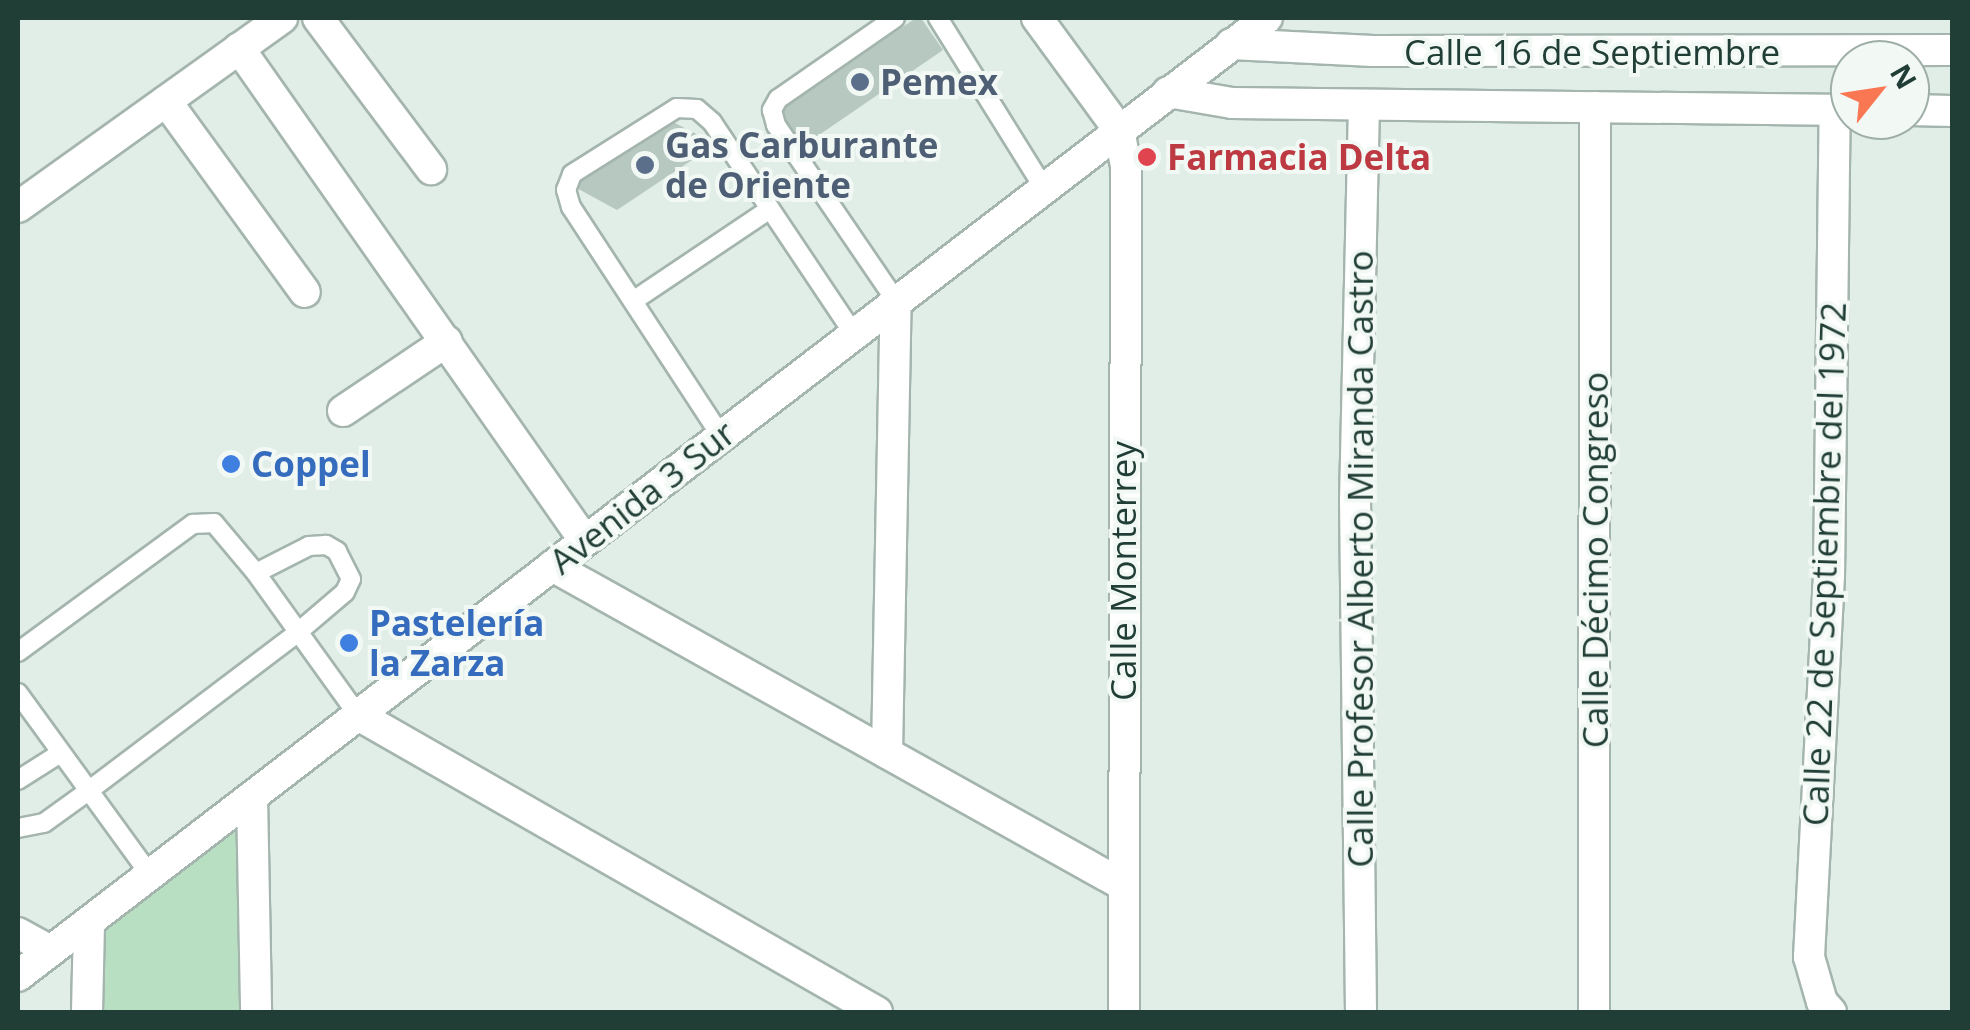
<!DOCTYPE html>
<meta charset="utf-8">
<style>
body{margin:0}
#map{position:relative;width:1970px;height:1030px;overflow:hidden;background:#e1ede7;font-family:"Open Sans",sans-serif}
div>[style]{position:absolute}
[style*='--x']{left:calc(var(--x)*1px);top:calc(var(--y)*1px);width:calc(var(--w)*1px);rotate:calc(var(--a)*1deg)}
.green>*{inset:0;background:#b9dfc2}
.building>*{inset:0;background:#b7c8c0}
.roads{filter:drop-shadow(2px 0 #a4b5ae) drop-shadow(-2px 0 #a4b5ae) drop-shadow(0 2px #a4b5ae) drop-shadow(0 -2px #a4b5ae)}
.lane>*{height:18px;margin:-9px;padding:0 9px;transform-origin:9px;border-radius:9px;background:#fff}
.street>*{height:30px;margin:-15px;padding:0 15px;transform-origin:15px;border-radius:15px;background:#fff}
.secondary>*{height:30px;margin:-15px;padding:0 15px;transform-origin:15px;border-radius:15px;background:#fff}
.dots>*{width:28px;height:28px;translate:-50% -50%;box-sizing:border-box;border:5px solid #f2f9f5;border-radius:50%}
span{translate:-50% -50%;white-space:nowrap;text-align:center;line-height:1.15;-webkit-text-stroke:8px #f2f9f5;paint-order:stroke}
.street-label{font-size:35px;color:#213e36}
.service-label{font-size:35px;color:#4e5e75;font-weight:700}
.left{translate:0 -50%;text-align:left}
.health-label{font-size:35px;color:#be3a42;font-weight:700}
.shop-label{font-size:35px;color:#366cbe;font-weight:700}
.frame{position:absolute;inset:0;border:20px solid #213e36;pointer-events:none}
.north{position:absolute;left:1830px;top:40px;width:100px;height:100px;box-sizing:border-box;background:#f2f9f5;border:2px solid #9eaea9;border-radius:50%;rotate:60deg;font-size:28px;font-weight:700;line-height:40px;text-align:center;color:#213e36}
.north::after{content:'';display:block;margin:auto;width:35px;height:45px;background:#f97853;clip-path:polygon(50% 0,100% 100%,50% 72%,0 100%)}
</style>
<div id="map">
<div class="green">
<div style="clip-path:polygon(242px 825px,244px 1012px,99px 1012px,100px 934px)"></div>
</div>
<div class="building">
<div style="clip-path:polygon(916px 18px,921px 18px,943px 50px,800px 148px,776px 113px)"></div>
<div style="clip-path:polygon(671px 121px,716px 144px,617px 210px,573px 186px)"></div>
</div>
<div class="roads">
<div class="lane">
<div style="--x:895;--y:18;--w:142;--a:145.3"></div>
<div style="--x:778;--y:99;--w:13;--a:119"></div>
<div style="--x:772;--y:110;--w:16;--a:75"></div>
<div style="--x:776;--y:125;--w:213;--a:55.7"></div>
<div style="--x:938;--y:18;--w:200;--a:58.1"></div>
<div style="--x:633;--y:301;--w:165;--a:-33.9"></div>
<div style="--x:721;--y:436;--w:274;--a:-123.2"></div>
<div style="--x:571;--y:207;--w:18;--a:-106"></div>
<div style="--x:566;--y:190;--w:17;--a:-69"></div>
<div style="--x:572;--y:174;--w:124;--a:-32.2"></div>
<div style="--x:677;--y:108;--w:20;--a:3"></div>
<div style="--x:697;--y:109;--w:20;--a:41"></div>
<div style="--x:712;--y:122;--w:255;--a:56.2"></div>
<div style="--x:18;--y:652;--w:217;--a:-36.2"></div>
<div style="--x:193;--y:524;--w:21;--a:-3"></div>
<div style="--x:214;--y:523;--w:65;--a:50"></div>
<div style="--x:256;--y:573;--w:175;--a:54.3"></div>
<div style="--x:18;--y:693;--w:225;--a:54"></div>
<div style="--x:18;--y:780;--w:49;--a:-32.4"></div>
<div style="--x:18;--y:828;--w:26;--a:-11"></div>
<div style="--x:44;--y:823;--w:53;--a:-35.8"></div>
<div style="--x:87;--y:792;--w:263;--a:-37.1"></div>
<div style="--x:297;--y:633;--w:63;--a:-40.5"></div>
<div style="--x:345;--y:592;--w:14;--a:-65"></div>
<div style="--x:351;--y:579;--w:31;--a:-117"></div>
<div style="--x:337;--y:551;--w:13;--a:-151"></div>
<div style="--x:326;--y:545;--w:17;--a:177"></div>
<div style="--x:309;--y:546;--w:59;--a:153"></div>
</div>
<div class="street">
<div style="--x:318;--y:18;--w:189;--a:53.2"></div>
<div style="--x:1037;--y:18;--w:139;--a:53.8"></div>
<div style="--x:1119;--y:130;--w:38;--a:79"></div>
<div style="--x:1126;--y:167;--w:845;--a:90.14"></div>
<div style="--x:239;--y:48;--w:602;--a:54.94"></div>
<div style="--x:166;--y:101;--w:236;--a:54"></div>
<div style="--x:18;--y:207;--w:325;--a:-35.6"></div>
<div style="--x:343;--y:411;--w:125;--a:-33.9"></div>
<div style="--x:552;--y:566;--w:654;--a:29.19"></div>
<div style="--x:358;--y:715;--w:598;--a:29.78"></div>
<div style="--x:887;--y:753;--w:452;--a:-88.9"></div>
<div style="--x:252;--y:797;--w:215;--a:88.9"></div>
<div style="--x:87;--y:1012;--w:90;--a:-88.7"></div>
<div style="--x:1361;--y:1012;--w:511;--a:-90.67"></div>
<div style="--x:1355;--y:501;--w:396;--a:-88.7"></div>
<div style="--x:1594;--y:1012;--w:905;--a:-89.94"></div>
<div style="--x:1831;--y:1012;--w:13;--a:-132"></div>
<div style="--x:1822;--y:1002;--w:47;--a:-106.1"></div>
<div style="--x:1809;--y:957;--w:382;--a:-87"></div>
<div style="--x:1829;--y:576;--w:466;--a:-89.3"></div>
</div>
<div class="secondary">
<div style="--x:1231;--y:44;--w:142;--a:2.8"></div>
<div style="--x:1373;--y:51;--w:579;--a:-0.1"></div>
<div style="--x:1168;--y:92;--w:65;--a:9.8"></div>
<div style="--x:1232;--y:103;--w:618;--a:0.65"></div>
<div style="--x:1910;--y:110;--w:42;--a:1.4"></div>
<div style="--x:18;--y:933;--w:37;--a:29"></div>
<div style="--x:18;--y:976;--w:1574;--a:-37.49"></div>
</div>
</div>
<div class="dots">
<div style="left:860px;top:82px;background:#5c6f8a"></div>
<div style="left:1147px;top:157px;background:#e0444e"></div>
<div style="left:645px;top:165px;background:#5c6f8a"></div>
<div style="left:231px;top:464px;background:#3f7fe0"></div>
<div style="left:349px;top:643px;background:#3f7fe0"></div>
</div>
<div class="street-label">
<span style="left:1592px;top:52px">Calle 16 de Septiembre</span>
<span style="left:642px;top:497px;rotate:-38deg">Avenida 3 Sur</span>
<span style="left:1360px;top:559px;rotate:-90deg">Calle Profesor Alberto Miranda Castro</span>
<span style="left:1595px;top:560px;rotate:-90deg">Calle Décimo Congreso</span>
<span style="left:1824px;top:564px;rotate:-88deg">Calle 22 de Septiembre del 1972</span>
<span style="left:1123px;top:571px;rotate:-90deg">Calle Monterrey</span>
</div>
<div class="service-label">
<span class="left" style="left:880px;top:82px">Pemex</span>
<span class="left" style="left:665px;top:165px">Gas Carburante<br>de Oriente</span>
</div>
<div class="health-label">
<span class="left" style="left:1167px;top:157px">Farmacia Delta</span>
</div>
<div class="shop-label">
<span class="left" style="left:251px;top:464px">Coppel</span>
<span class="left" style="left:369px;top:643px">Pastelería<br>la Zarza</span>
</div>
<div class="frame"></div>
<div class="north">N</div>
</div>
